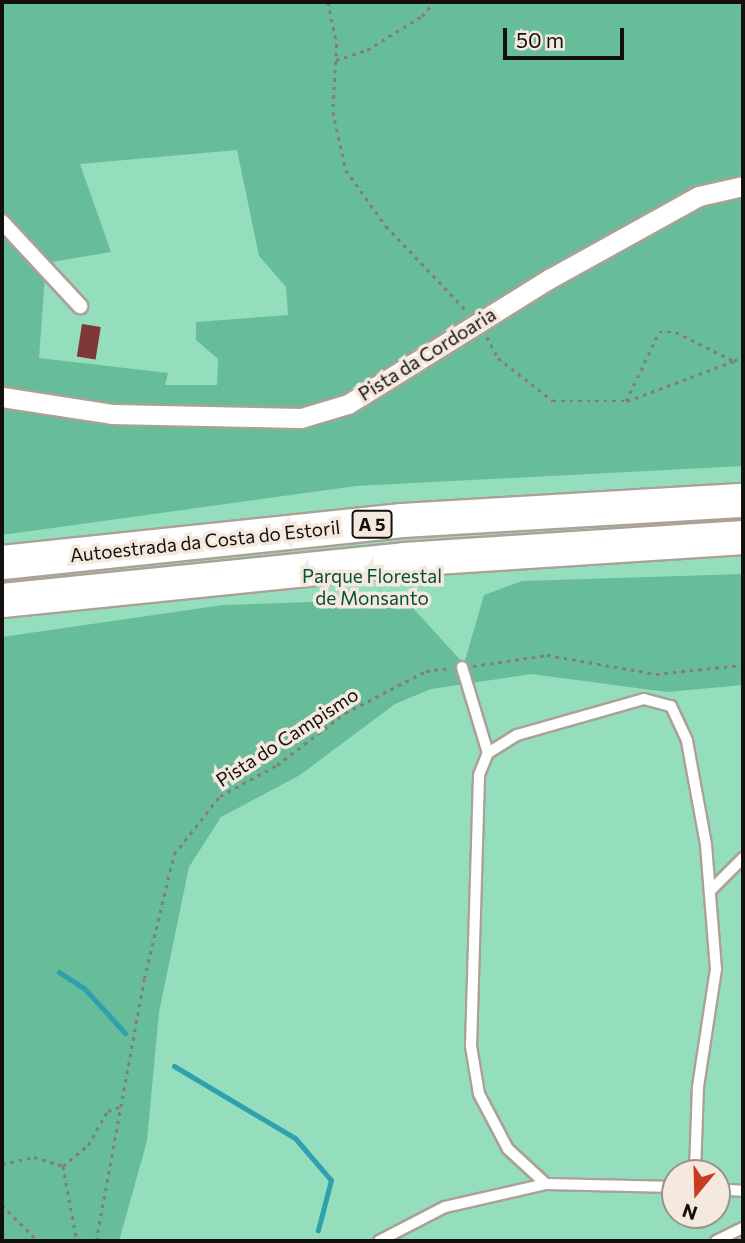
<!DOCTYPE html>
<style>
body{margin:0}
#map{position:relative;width:745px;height:1243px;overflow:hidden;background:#e7dcd1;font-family:Commissioner,sans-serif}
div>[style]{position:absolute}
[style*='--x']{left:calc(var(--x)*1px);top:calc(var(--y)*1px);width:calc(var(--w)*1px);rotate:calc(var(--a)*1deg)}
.green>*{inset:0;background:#94debd}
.forest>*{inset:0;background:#67bd99}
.stream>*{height:5px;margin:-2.5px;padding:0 2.5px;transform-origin:2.5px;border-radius:2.5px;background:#2ea1ae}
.building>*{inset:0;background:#7e3637;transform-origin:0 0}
.path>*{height:2.5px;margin-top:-1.25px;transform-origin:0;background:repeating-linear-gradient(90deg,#847c75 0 3.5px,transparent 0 8.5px)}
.roads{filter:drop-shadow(2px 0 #aba196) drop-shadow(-2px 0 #aba196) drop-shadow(0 2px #aba196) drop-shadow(0 -2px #aba196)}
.service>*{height:10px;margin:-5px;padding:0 5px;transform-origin:5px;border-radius:5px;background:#fff}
.pedestrian>*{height:14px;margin:-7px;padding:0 7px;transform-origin:7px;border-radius:7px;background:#fff}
.minor>*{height:19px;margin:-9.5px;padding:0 9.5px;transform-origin:9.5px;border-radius:9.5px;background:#fff}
.motorway>*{height:33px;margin:-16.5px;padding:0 16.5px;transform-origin:16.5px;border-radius:16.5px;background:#fff}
span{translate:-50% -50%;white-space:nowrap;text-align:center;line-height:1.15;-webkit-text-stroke:7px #f5e9de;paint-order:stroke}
.shield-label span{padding:2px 5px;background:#f5e9de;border:2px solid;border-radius:5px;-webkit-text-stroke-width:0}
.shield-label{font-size:18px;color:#14100d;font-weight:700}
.street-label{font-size:19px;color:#14100d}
.park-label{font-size:19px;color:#044f37}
.frame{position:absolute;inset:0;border:4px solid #14100d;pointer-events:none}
.north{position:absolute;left:661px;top:1159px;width:70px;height:70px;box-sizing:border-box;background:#f5e9de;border:2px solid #9b928a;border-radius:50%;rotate:199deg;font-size:19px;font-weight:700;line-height:28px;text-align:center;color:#14100d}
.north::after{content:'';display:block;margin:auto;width:24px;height:32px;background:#c83d20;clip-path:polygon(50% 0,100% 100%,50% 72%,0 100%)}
.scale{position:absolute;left:503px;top:28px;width:121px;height:32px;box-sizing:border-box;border:4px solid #14100d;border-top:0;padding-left:9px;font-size:21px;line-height:24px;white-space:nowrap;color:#14100d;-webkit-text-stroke:5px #f5e9de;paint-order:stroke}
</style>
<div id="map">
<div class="green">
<div style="clip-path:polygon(evenodd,2px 2px,743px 2px,743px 1241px,2px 1241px,2px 2px,675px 1173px,717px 1173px,717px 1215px,675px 1215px,675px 1173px)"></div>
</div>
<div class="forest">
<div style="clip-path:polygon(evenodd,2px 2px,743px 2px,743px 466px,356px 486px,2px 535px,2px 2px,237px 150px,259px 256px,286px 287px,288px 315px,196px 322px,196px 340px,218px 359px,217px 385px,165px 385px,168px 373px,39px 358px,46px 263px,111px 252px,80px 164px,237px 150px)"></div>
<div style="clip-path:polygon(743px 574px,743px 685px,667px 692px,531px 674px,431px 689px,395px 704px,300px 775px,221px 817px,189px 867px,159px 1012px,147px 1141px,119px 1241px,2px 1241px,2px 637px,223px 605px,341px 601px,411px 606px,464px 664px,484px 595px,522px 581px)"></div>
</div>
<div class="stream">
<div style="--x:59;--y:972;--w:30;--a:33"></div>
<div style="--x:84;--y:988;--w:61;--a:47.7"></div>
<div style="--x:174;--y:1066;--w:141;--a:30.8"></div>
<div style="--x:295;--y:1138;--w:55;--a:49.4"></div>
<div style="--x:331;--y:1180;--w:52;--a:104.6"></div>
</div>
<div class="building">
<div style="left:82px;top:324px;width:19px;height:33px;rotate:9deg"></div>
</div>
<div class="path">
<div style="--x:328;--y:2;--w:43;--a:77.9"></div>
<div style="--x:337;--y:44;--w:68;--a:93.4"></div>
<div style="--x:333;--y:112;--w:59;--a:77.4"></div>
<div style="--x:346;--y:170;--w:69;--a:54.5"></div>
<div style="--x:386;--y:226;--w:116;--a:46.4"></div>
<div style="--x:336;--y:60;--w:33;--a:-18"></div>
<div style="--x:367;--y:50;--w:65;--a:-31.7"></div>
<div style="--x:422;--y:16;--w:18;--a:-49"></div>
<div style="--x:487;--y:337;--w:24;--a:62"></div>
<div style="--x:498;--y:358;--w:70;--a:38"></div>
<div style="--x:553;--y:401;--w:73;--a:0"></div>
<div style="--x:626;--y:401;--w:76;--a:-64.4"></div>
<div style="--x:659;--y:332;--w:17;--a:0"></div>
<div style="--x:676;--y:332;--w:65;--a:26.6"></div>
<div style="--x:734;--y:361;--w:10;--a:-24"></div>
<div style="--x:627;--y:401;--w:114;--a:-20.5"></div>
<div style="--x:473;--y:666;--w:75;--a:-8.5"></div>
<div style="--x:547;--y:655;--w:111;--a:9.9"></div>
<div style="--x:656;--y:674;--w:87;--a:-5.9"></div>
<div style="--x:2;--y:1164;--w:33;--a:-12"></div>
<div style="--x:34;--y:1157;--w:30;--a:17"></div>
<div style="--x:63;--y:1166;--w:33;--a:-40"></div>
<div style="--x:88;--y:1145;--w:39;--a:-60"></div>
<div style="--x:108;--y:1111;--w:12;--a:-20"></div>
<div style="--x:63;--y:1166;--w:76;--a:79.4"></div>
<div style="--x:2;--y:1205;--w:51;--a:45"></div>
<div style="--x:96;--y:1241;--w:266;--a:-79.6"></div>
<div style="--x:144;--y:979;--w:129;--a:-76.5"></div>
<div style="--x:174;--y:854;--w:74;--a:-51.6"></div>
<div style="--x:220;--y:796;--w:65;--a:-28.5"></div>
<div style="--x:277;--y:765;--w:86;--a:-37.4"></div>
<div style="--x:345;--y:713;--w:91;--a:-27.4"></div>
<div style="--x:426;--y:671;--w:23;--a:-7"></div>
</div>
<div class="roads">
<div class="service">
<div style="--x:462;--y:667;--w:90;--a:73.2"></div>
<div style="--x:710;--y:891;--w:47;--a:-45"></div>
<div style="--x:546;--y:1184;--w:52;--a:-137.4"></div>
<div style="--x:508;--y:1149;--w:62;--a:-117.8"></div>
<div style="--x:479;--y:1094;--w:49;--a:-99.5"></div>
<div style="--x:471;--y:1046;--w:271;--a:-88.3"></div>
<div style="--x:479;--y:775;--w:24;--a:-68"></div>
<div style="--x:488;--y:753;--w:34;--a:-32"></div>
<div style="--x:517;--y:735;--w:132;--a:-15.8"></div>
<div style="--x:644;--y:699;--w:28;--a:15"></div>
<div style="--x:671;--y:706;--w:38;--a:65"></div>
<div style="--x:687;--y:741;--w:106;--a:79.6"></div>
<div style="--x:706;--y:845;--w:124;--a:85.4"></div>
<div style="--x:716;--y:969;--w:118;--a:98.7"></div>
<div style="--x:698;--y:1086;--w:87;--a:92"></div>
<div style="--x:717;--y:1189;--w:26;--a:4"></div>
<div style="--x:379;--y:1241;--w:74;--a:-27.3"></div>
<div style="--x:445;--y:1207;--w:104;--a:-12.8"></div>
<div style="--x:546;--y:1184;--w:129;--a:1.3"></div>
<div style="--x:716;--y:1241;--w:30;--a:-26"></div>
</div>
<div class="pedestrian">
<div style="--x:2;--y:222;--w:115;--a:47.1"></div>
</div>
<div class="minor">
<div style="--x:2;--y:397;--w:111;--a:8.8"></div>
<div style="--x:112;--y:414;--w:189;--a:1.2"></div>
<div style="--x:301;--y:418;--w:49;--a:-16.6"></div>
<div style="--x:348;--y:404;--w:237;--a:-31.9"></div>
<div style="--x:549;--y:279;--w:171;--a:-29"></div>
<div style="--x:699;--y:196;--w:45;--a:-12.8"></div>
</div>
<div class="motorway">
<div style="--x:2;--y:562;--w:402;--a:-6"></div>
<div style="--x:402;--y:520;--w:342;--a:-3.4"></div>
<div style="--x:2;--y:600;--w:404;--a:-5.8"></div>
<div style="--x:404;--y:559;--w:340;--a:-3.7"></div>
</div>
</div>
<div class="shield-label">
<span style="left:372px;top:524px">A 5</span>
</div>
<div class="street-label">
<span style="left:427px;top:354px;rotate:-32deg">Pista da Cordoaria</span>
<span style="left:205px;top:541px;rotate:-6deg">Autoestrada da Costa do Estoril</span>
<span style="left:287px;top:737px;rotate:-33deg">Pista do Campismo</span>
</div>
<div class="park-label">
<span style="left:372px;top:587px">Parque Florestal<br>de Monsanto</span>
</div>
<div class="frame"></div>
<div class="north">N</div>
<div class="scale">50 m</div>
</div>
